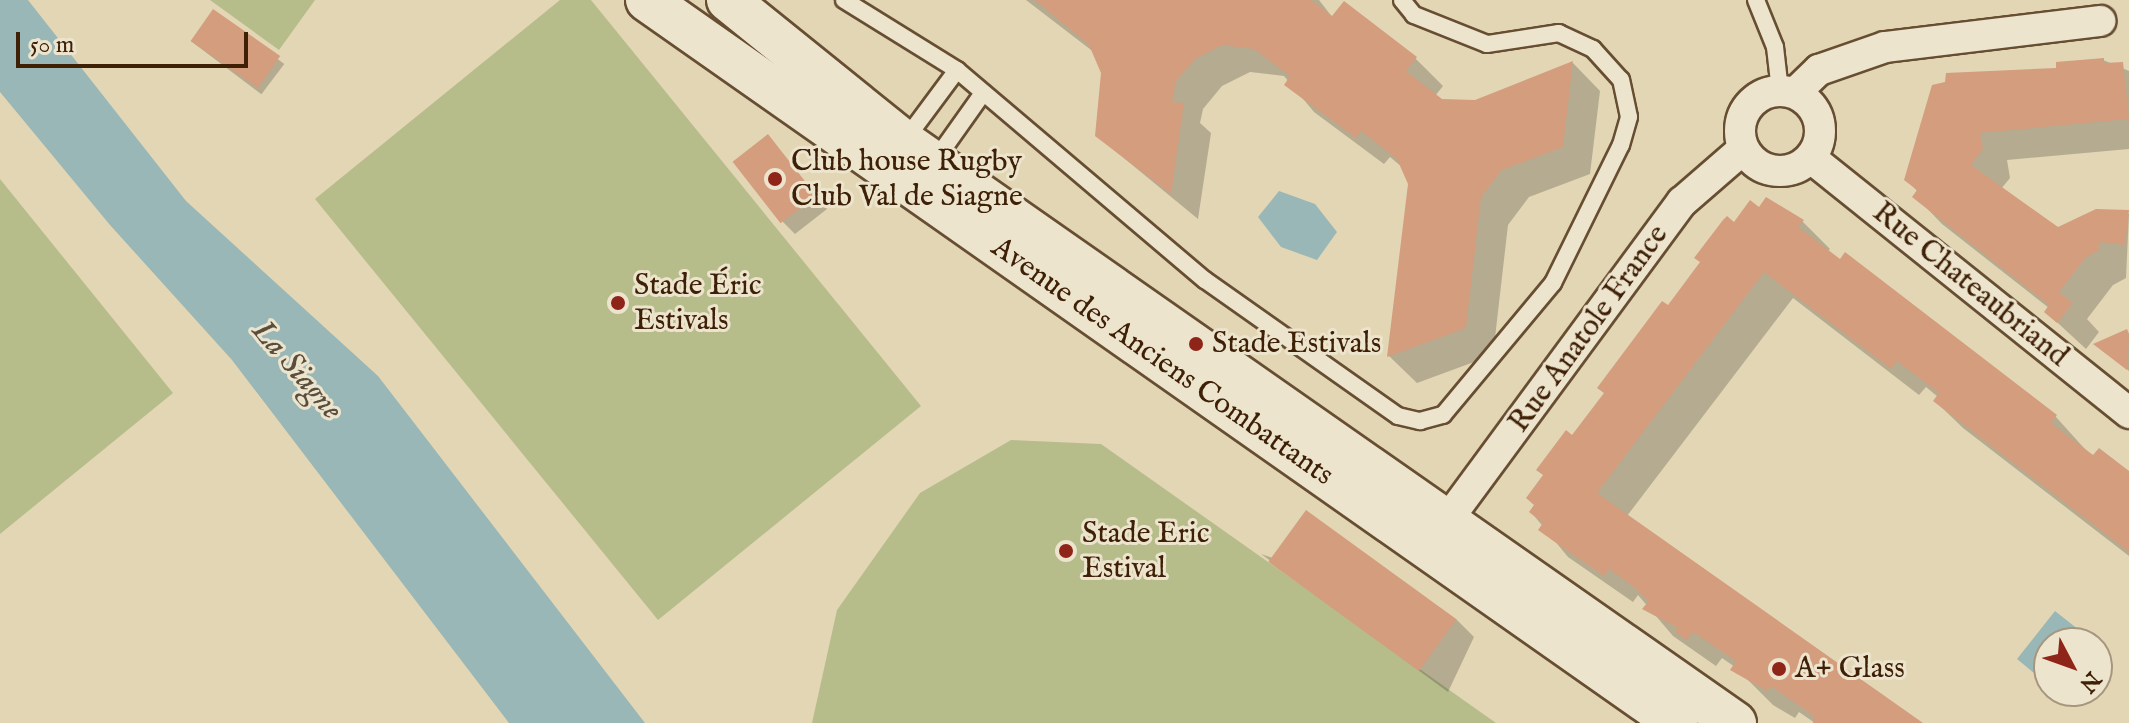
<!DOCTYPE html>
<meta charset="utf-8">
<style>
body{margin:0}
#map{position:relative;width:2129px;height:723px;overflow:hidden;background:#e3d6b4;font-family:"IM FELL English",serif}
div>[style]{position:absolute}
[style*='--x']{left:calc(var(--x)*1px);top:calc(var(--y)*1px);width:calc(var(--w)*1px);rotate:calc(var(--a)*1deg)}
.green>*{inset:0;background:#b6bd8b}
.water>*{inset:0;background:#98b7b6}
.shadow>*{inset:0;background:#0003;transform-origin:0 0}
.building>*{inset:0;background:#d39d7e;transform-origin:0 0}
.roads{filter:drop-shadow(2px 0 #674e32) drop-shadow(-2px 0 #674e32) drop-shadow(0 2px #674e32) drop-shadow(0 -2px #674e32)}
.service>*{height:16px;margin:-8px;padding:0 8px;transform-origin:8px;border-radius:8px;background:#ede4ce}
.minor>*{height:30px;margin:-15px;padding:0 15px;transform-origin:15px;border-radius:15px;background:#ede4ce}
.minor>.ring{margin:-15px;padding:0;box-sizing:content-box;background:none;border:30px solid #ede4ce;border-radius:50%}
.secondary>*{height:42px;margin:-21px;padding:0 21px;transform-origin:21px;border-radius:21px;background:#ede4ce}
.dots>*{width:22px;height:22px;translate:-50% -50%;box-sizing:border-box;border:4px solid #ede4ce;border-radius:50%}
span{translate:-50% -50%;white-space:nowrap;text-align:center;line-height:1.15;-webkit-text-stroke:6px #ede4ce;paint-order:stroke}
.poi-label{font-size:30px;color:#3e2007}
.left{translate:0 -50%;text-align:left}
.street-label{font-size:30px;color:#3e2007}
.water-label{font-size:32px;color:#594d3c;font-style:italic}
.north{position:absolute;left:2033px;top:627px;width:80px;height:80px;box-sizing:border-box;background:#ede4ce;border:2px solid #a7967e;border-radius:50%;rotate:131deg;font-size:22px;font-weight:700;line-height:32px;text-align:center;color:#3e2007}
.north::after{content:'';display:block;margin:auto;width:28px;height:36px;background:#8f2418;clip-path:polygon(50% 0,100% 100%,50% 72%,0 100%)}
.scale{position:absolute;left:16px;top:32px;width:232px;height:36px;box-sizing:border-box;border:4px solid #3e2007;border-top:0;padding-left:10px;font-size:24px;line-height:28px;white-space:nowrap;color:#3e2007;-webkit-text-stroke:6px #ede4ce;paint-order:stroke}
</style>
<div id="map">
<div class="green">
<div style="clip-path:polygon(210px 0,315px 0,279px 50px)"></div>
<div style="clip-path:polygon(560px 0,591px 0,921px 406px,658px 620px,315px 199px)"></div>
<div style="clip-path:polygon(0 179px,173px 393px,0 534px)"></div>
<div style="clip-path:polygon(1011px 440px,1101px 444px,1496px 723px,812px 723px,837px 610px,920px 493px)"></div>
</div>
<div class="water">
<div style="clip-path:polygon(0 0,28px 0,186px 201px,378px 376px,645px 723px,509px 723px,232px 360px,110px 225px,0 92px)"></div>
<div style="clip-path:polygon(1279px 191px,1315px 204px,1337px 232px,1317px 260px,1281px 247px,1258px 217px)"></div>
<div style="clip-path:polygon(2055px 611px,2079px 630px,2068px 643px,2049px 643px,2049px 667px,2040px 678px,2017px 659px)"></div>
</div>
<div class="shadow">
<div style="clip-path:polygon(1026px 0,1319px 0,1333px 18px,1415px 58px,1443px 86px,1435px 96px,1441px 101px,1475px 102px,1573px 63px,1600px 91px,1590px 174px,1529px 197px,1508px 225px,1493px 355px,1417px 383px,1389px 356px,1410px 184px,1402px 167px,1390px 157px,1384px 164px,1314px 112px,1284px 76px,1250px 72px,1222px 86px,1203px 109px,1200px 123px,1211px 133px,1198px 219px,1097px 136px,1103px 73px,1095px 53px)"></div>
<div style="left:214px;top:11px;width:88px;height:38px;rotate:37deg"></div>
<div style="clip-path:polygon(2103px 60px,2129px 71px,2129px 149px,2007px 160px,2010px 178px,2001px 189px,2058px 229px,2096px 211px,2129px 214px,2126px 278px,2113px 285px,2087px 319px,2099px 332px,2086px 349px,2046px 312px,2049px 308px,1942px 224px,1915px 196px,1918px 192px,1907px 180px,2058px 70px)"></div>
<div style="clip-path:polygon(768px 136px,827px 209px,795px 234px,783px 222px)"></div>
<div style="clip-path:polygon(1759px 210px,1802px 221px,1830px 249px,1827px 252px,1840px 262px,1845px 254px,2056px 417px,2093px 458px,2129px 474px,2129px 556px,1963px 428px,1935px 401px,1938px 397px,1926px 387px,1919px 395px,1793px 298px,1627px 516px,1919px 723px,1815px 723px,1799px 712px,1795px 718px,1773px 705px,1735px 667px,1722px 658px,1716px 666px,1673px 636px,1638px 595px,1633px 602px,1568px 557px,1531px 512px,1573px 437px,1668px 308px,1735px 225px)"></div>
<div style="clip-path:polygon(2126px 331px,2129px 334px,2129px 371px,2101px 349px)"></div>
<div style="clip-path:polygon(1261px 554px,1456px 619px,1474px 637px,1448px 692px)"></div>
</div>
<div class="building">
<div style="clip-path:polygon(1035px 0,1311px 0,1332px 16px,1344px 1px,1417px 57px,1406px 71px,1442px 99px,1475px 100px,1573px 61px,1563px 147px,1502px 170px,1481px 197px,1466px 328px,1387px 357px,1408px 184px,1397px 159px,1361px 131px,1356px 138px,1284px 85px,1290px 76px,1254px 49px,1222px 45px,1195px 59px,1176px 81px,1172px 102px,1184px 103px,1171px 194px,1095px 136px,1101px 73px,1089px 45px)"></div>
<div style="left:213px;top:9px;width:82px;height:39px;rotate:35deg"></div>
<div style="clip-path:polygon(2104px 58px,2104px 63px,2123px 62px,2129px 119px,1980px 133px,1983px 149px,1971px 165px,2058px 227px,2096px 209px,2129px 210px,2125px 245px,2100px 242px,2099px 250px,2085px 258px,2059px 292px,2073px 303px,2057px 323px,2044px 312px,2049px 305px,1912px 197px,1917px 190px,1904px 180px,1932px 85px,1945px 82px,1946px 73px,2056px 68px,2056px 62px)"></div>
<div style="left:768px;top:134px;width:78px;height:45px;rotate:52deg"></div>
<div style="clip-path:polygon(1766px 197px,1804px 220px,1798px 227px,1840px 259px,1845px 252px,2057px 415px,2051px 423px,2093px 455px,2099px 448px,2129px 471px,2129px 552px,1933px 401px,1939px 393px,1897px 361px,1891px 369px,1764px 272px,1597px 493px,1923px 723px,1813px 723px,1814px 716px,1771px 686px,1767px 691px,1730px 670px,1736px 661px,1693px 632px,1687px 640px,1675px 632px,1678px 628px,1642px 609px,1649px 601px,1630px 584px,1609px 569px,1604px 576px,1559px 545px,1538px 530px,1543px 523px,1529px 512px,1534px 505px,1526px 498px,1543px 475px,1536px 470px,1566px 430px,1572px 435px,1604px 393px,1597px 388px,1662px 301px,1668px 305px,1683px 285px,1700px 262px,1694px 258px,1723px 220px,1727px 216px,1734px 222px,1750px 200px,1759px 207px)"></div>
<div style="clip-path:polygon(2127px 329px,2129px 334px,2127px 370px,2093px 344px)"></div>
<div style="left:1306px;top:510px;width:186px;height:64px;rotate:36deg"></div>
</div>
<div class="roads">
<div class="service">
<div style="--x:844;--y:0;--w:133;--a:31.8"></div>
<div style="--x:957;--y:70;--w:325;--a:40.3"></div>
<div style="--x:1205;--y:280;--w:236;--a:35.2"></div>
<div style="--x:1398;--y:416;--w:23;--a:13"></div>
<div style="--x:1420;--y:421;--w:24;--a:-15"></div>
<div style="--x:1443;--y:415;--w:172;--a:-50.2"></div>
<div style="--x:1553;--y:283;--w:154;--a:-63.8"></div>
<div style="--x:1621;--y:145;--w:29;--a:-74"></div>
<div style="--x:1629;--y:117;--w:38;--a:-102"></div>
<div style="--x:1621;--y:80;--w:42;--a:-132.1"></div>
<div style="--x:1593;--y:49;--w:38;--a:-155"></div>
<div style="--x:1559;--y:33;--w:73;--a:171.3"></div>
<div style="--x:1487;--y:44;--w:79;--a:-158.3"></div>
<div style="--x:1414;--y:15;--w:19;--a:-129"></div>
<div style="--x:1756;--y:0;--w:51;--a:68"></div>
<div style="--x:1775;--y:47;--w:44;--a:83.5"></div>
<div style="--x:905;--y:140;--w:87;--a:-53.4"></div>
<div style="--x:934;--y:162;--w:85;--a:-54.6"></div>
</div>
<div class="minor">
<div class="ring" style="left:1740px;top:91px;width:50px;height:50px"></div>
<div style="--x:1796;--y:92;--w:32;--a:-44"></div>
<div style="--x:1819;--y:70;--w:70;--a:-19.2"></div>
<div style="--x:1885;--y:47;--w:217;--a:-6.9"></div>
<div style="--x:1811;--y:158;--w:408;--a:38.7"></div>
<div style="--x:1448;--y:519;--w:394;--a:-53.6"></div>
<div style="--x:1682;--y:202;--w:79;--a:-40.9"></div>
</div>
<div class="secondary">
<div style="--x:647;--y:0;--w:1258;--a:35.07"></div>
<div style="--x:728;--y:0;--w:226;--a:38.9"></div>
<div style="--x:904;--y:142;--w:1014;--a:34.96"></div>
</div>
</div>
<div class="dots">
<div style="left:775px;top:179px;background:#8f2418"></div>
<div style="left:618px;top:303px;background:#8f2418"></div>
<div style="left:1196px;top:344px;background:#8f2418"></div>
<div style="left:1066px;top:551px;background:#8f2418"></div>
<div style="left:1779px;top:669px;background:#8f2418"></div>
</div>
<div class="poi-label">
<span class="left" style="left:791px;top:179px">Club house Rugby<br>Club Val de Siagne</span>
<span class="left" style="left:634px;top:303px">Stade Éric<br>Estivals</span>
<span class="left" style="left:1212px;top:344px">Stade Estivals</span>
<span class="left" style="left:1082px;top:551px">Stade Eric<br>Estival</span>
<span class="left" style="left:1795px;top:669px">A+ Glass</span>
</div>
<div class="street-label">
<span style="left:1970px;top:285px;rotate:39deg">Rue Chateaubriand</span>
<span style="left:1589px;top:329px;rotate:-54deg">Rue Anatole France</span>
<span style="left:1162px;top:362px;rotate:35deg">Avenue des Anciens Combattants</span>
</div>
<div class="water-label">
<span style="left:296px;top:371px;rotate:49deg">La Siagne</span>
</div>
<div class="north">N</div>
<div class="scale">50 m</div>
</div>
